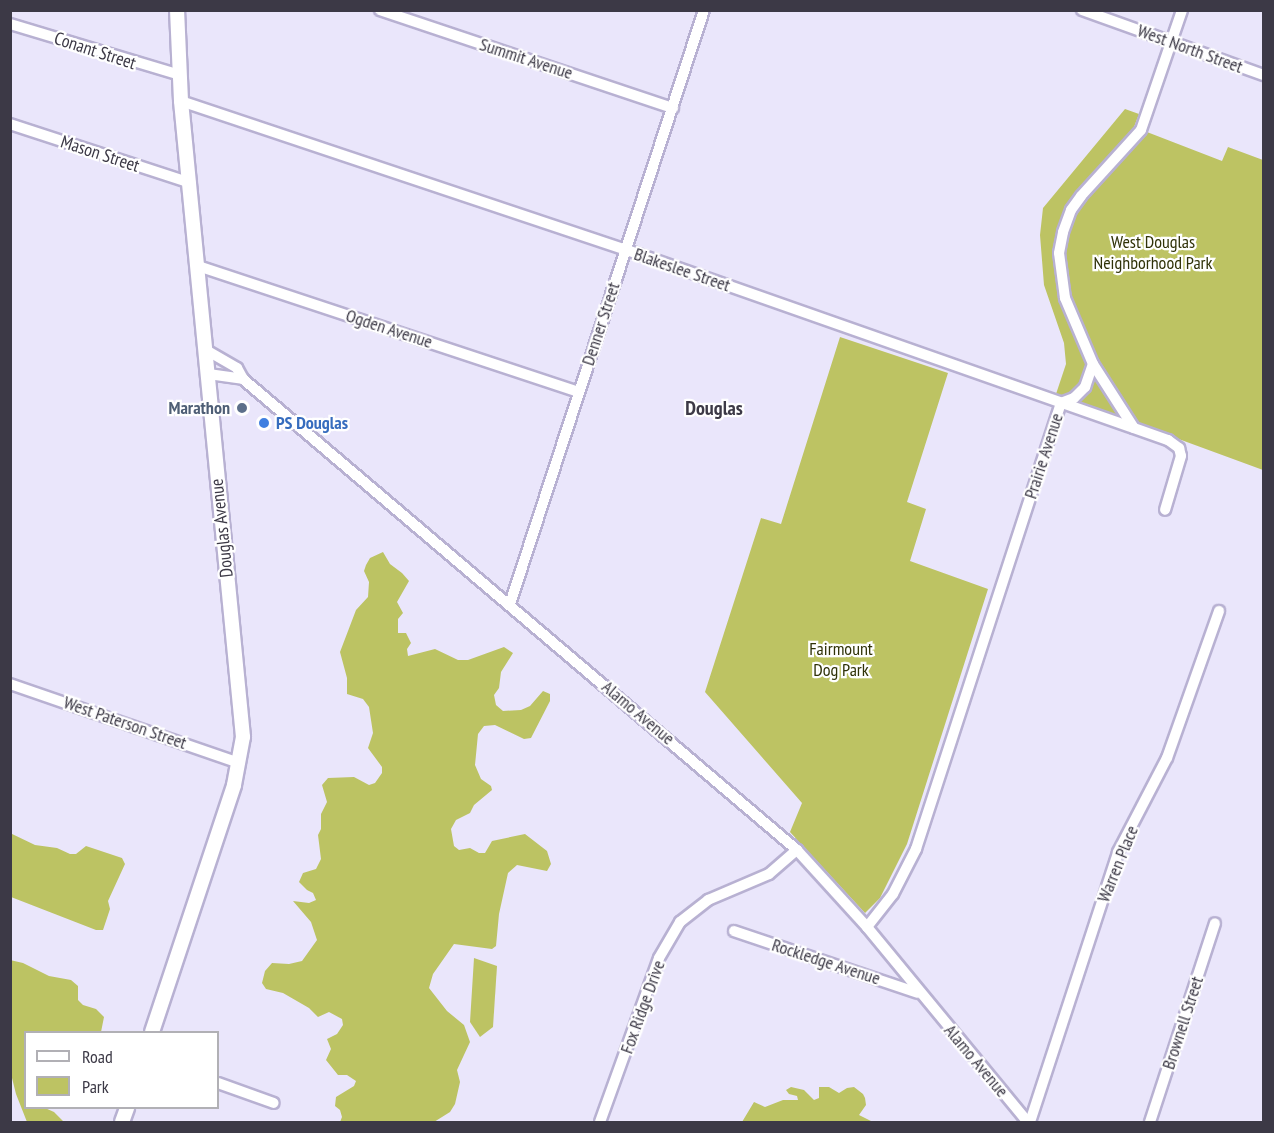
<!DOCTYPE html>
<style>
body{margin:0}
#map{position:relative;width:1274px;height:1133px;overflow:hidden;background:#eae6fb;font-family:"PT Sans Narrow",sans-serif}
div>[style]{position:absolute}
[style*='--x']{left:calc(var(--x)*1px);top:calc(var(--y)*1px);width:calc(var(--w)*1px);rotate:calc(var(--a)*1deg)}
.green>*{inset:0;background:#bdc363}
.forest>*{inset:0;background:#bcc363}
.roads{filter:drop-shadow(2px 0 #b8b1d2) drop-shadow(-2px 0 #b8b1d2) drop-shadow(0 2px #b8b1d2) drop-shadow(0 -2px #b8b1d2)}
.minor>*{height:10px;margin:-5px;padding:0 5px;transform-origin:5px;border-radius:5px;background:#fff}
.major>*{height:14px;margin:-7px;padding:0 7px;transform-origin:7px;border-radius:7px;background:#fff}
.dots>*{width:16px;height:16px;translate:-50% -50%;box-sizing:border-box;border:3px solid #fff;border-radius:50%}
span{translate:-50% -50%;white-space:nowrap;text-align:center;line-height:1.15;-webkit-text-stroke:4.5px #fff;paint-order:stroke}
.street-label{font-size:18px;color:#3c3946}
.park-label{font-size:18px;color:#303208}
.service-label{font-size:18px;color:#4e5e75;font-weight:700}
.right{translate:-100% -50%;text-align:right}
.shop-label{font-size:18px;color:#366cbe;font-weight:700}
.left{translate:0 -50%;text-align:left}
.neighbourhood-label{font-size:20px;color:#3c3946;font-weight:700}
.frame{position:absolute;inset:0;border:12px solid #3c3946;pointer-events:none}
.legend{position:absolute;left:24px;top:1031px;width:195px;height:78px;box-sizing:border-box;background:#fff;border:2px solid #b1b0b5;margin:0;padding:8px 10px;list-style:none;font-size:18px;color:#3c3946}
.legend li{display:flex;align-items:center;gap:12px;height:30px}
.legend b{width:30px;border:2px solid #b1b0b5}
</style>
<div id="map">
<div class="green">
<div style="clip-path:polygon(1125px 109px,1139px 114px,1134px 127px,1222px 161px,1228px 147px,1263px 160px,1263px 470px,1056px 394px,1066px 364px,1064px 343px,1044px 285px,1040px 235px,1043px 208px)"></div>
<div style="clip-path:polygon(840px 337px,948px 373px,907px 502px,926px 509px,910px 561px,988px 589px,907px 844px,880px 898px,865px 913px,790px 832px,802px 803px,705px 692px,761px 518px,781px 524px)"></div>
<div style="clip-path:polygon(474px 958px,497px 966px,493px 1027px,480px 1037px,470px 1022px)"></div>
</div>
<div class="forest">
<div style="clip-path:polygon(383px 552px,390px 564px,402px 573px,409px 581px,397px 602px,403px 613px,398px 619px,398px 633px,406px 633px,411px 643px,407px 649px,408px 656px,435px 649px,458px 660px,468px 660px,504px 647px,513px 653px,501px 672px,499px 688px,494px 695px,496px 705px,503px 711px,521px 710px,530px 706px,543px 691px,550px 694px,550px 701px,531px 738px,524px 739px,495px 725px,484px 726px,478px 734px,475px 765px,481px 779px,491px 786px,492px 790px,474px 805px,470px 813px,456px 820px,451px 829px,454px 846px,459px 850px,470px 848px,479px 853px,485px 853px,492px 841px,525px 834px,547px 851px,551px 864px,547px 871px,517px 865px,508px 873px,499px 914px,496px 946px,492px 949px,454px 944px,433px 974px,429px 988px,447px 1011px,464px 1025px,470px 1042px,457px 1070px,460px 1082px,455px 1104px,450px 1112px,434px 1122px,340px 1122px,342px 1117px,340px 1110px,335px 1106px,336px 1097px,354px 1086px,356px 1081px,347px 1075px,338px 1075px,326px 1060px,331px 1049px,327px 1039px,337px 1034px,343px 1025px,342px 1019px,329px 1012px,318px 1017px,309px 1008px,283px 993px,266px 989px,262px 983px,265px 971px,272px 963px,289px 964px,302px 961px,317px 940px,311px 922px,293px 901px,309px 903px,316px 900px,313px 893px,307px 890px,299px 882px,303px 873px,316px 869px,321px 859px,318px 835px,321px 829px,321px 814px,327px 802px,322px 785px,328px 778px,354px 777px,369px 785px,375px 783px,382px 773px,382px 767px,368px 748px,373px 733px,369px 707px,363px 699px,347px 694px,347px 678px,340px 652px,356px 610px,368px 597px,369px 582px,364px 571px,366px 565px,370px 558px)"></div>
<div style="clip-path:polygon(10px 833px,35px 845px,57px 848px,70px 854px,76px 854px,86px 846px,122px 858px,125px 864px,108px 901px,110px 909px,103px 930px,96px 930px,11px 897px)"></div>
<div style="clip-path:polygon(10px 960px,23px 963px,49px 976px,71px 980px,78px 986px,78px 1000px,83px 1005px,96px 1009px,104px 1017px,101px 1032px,26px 1032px,26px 1108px,45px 1108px,54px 1112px,64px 1122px,27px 1122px,16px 1094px,10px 1070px)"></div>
<div style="clip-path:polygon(791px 1087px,804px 1090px,814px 1100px,819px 1098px,819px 1087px,829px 1087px,839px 1093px,847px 1088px,854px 1087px,863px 1094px,865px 1098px,866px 1105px,859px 1115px,873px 1122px,742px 1122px,754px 1102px,765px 1107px,783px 1100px,798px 1100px,797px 1096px,789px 1094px,786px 1090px)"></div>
</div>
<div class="roads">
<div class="minor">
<div style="--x:380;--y:10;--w:309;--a:18.5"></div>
<div style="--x:1082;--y:10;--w:193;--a:19.7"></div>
<div style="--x:10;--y:24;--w:177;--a:16.7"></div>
<div style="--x:181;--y:101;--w:467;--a:18.5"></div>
<div style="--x:624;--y:249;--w:577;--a:19.35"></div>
<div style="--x:1168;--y:440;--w:14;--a:36"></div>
<div style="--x:1179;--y:448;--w:8;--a:76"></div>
<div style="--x:1181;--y:456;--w:56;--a:106.5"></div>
<div style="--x:10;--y:124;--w:190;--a:18.1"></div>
<div style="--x:198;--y:266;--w:401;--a:18.3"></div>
<div style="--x:206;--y:350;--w:36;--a:30"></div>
<div style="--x:237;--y:368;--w:13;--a:61"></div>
<div style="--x:243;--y:379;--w:727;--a:40.37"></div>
<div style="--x:797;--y:850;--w:104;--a:47.7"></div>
<div style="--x:867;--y:927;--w:253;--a:50.5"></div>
<div style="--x:1093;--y:364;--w:76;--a:57.4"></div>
<div style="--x:208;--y:374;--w:35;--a:8"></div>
<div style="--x:510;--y:604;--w:625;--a:-71.91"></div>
<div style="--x:10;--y:684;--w:242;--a:19"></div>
<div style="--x:867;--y:927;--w:42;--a:-51.8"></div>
<div style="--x:893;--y:894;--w:51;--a:-62.9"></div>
<div style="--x:916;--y:849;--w:469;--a:-72"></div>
<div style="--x:1061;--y:403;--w:14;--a:-21"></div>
<div style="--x:1074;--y:398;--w:16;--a:-45"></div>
<div style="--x:1085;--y:387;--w:24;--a:-71"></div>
<div style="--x:1093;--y:364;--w:72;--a:-113"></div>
<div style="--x:1065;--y:298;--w:45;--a:-97.6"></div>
<div style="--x:1059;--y:253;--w:21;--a:-79"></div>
<div style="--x:1063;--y:232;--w:23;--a:-70"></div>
<div style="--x:1071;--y:210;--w:17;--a:-54"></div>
<div style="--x:1081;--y:196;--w:89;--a:-47.7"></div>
<div style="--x:1141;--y:130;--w:127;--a:-71.1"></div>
<div style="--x:734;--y:931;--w:194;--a:18.6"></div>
<div style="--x:218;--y:1083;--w:59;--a:19.7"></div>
<div style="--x:600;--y:1122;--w:174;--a:-70.2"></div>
<div style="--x:659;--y:958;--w:42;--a:-59.7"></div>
<div style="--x:680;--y:922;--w:36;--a:-38"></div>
<div style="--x:708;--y:900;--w:66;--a:-23.1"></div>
<div style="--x:769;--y:874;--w:37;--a:-41"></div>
<div style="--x:1030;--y:1122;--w:284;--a:-71.9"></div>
<div style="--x:1118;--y:852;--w:106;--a:-62.5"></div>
<div style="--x:1167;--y:758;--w:156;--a:-70.5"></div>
<div style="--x:1150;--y:1122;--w:209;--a:-71.9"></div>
</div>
<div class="major">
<div style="--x:152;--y:1032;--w:260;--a:-71.6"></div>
<div style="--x:234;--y:785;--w:49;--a:-79.4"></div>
<div style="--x:243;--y:737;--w:639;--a:-95.57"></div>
<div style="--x:181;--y:101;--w:91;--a:-92.5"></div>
<div style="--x:122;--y:1122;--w:15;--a:-70"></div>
</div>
</div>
<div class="dots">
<div style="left:242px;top:408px;background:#5c6f8a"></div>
<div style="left:264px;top:423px;background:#3f7fe0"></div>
</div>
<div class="street-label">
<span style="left:1190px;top:49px;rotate:20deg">West North Street</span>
<span style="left:95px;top:51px;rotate:18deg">Conant Street</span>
<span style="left:526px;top:59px;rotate:18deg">Summit Avenue</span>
<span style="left:100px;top:154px;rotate:18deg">Mason Street</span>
<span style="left:682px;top:270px;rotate:19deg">Blakeslee Street</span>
<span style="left:601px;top:324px;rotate:-72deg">Denner Street</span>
<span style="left:389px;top:329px;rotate:18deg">Ogden Avenue</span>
<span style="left:1044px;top:456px;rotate:-72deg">Prairie Avenue</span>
<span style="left:222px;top:528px;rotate:-96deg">Douglas Avenue</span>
<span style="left:638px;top:713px;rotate:40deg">Alamo Avenue</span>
<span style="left:125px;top:723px;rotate:19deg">West Paterson Street</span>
<span style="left:1118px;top:864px;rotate:-68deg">Warren Place</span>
<span style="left:826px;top:962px;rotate:18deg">Rockledge Avenue</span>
<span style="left:643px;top:1007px;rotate:-70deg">Fox Ridge Drive</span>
<span style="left:1183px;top:1023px;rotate:-72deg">Brownell Street</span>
<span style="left:976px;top:1061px;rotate:50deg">Alamo Avenue</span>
</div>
<div class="park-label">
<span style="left:1153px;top:253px">West Douglas<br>Neighborhood Park</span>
<span style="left:841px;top:660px">Fairmount<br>Dog Park</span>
</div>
<div class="service-label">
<span class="right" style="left:230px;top:408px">Marathon</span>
</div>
<div class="shop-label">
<span class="left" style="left:276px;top:423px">PS Douglas</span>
</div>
<div class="neighbourhood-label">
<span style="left:714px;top:408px">Douglas</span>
</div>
<div class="frame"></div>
<ul class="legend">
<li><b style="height:8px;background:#fff"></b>Road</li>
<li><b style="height:16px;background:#bdc363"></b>Park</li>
</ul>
</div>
